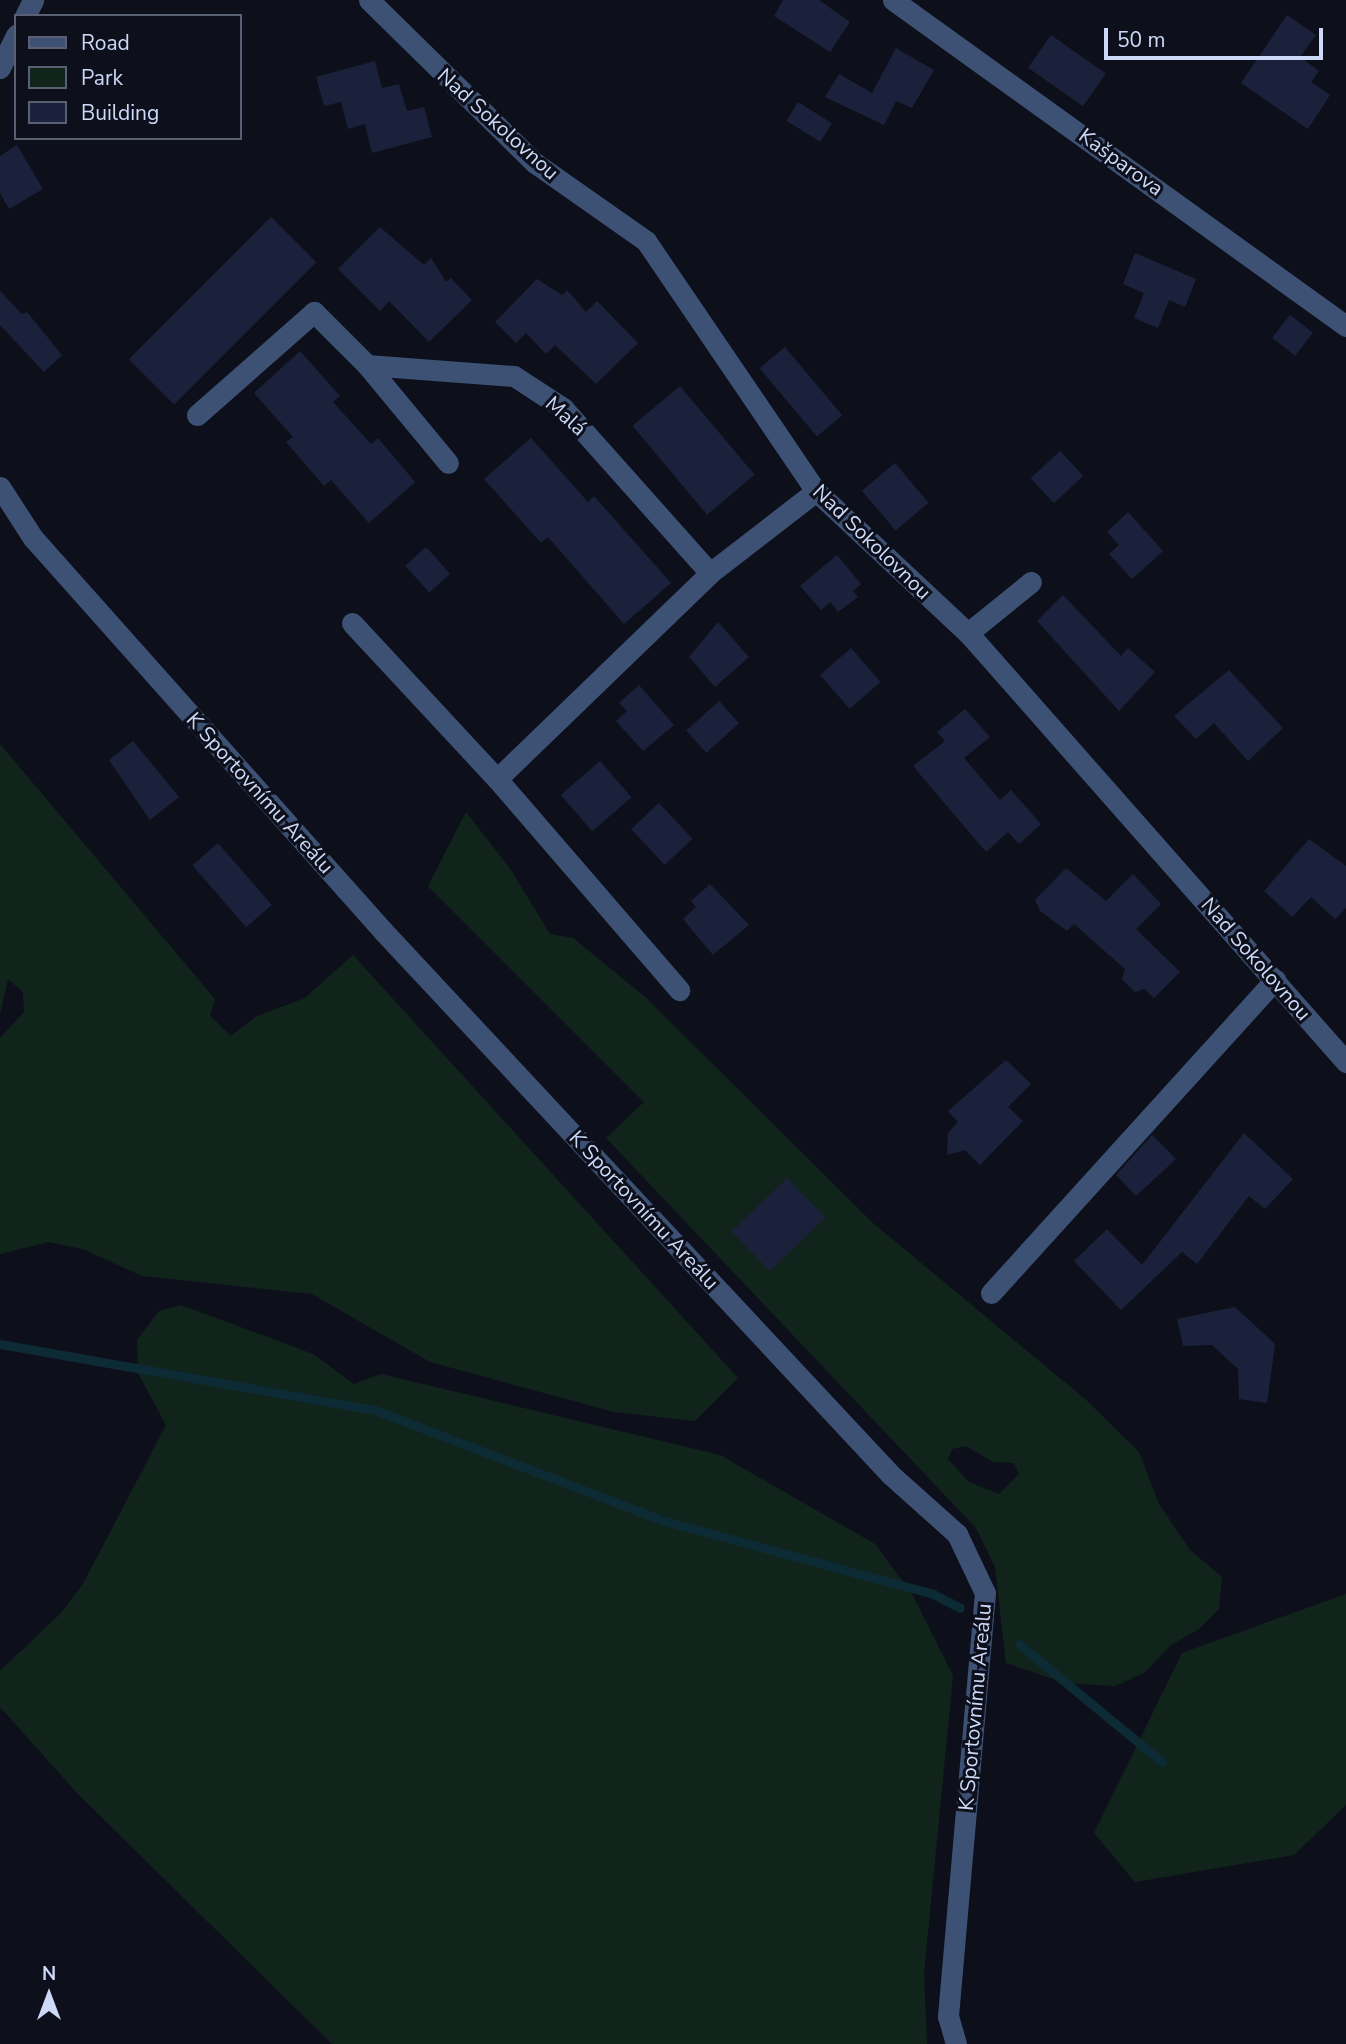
<!DOCTYPE html>
<meta charset="utf-8">
<style>
body{margin:0}
#map{position:relative;width:1346px;height:2044px;overflow:hidden;background:#0d101b;font-family:"Nunito Sans",sans-serif}
div>[style]{position:absolute}
[style*='--x']{left:calc(var(--x)*1px);top:calc(var(--y)*1px);width:calc(var(--w)*1px);rotate:calc(var(--a)*1deg)}
.green>*{inset:0;background:#11241c}
.stream>*{height:9px;margin:-4.5px;padding:0 4.5px;transform-origin:4.5px;border-radius:4.5px;background:#0d2b34}
.building>*{inset:0;background:#1b213a;transform-origin:0 0}
.minor>*{height:21px;margin:-10.5px;padding:0 10.5px;transform-origin:10.5px;border-radius:10.5px;background:#3d5175}
span{translate:-50% -50%;white-space:nowrap;text-align:center;line-height:1.15;-webkit-text-stroke:6px #0d101b;paint-order:stroke}
.street-label{font-size:21px;color:#cdd9f9}
.legend{position:absolute;left:14px;top:14px;width:228px;height:126px;box-sizing:border-box;background:#0d101b;border:2px solid #5a6074;margin:0;padding:9px 12px;list-style:none;font-size:21px;color:#cdd9f9}
.legend li{display:flex;align-items:center;gap:14px;height:35px}
.legend b{width:35px;border:2px solid #5a6074}
.north{position:absolute;left:14px;top:1960px;width:70px;height:70px;-webkit-text-stroke:5px #0d101b;paint-order:stroke;rotate:0deg;font-size:19px;font-weight:700;line-height:28px;text-align:center;color:#cdd9f9}
.north::after{content:'';display:block;margin:auto;width:24px;height:32px;background:#cdd9f9;clip-path:polygon(50% 0,100% 100%,50% 72%,0 100%)}
.scale{position:absolute;left:1104px;top:28px;width:219px;height:32px;box-sizing:border-box;border:4px solid #cdd9f9;border-top:0;padding-left:9px;font-size:21px;line-height:24px;white-space:nowrap;color:#cdd9f9;-webkit-text-stroke:5px #0d101b;paint-order:stroke}
</style>
<div id="map">
<div class="green">
<div style="clip-path:polygon(0 744px,215px 999px,210px 1016px,231px 1036px,255px 1017px,305px 998px,353px 955px,738px 1378px,695px 1421px,614px 1412px,430px 1362px,312px 1294px,142px 1276px,83px 1249px,48px 1242px,0 1254px,0 1038px,24px 1012px,23px 992px,8px 979px,0 1014px)"></div>
<div style="clip-path:polygon(evenodd,466px 812px,511px 870px,550px 934px,573px 938px,644px 996px,873px 1223px,1085px 1399px,1139px 1452px,1159px 1504px,1190px 1550px,1222px 1577px,1219px 1609px,1199px 1629px,1171px 1645px,1144px 1673px,1115px 1686px,1065px 1683px,1006px 1663px,995px 1567px,976px 1528px,606px 1138px,644px 1102px,428px 886px,466px 812px,966px 1446px,993px 1462px,1014px 1463px,1019px 1474px,999px 1494px,969px 1482px,948px 1459px,952px 1449px,966px 1446px)"></div>
<div style="clip-path:polygon(181px 1305px,313px 1354px,354px 1384px,381px 1374px,720px 1455px,875px 1544px,912px 1594px,953px 1676px,924px 1973px,927px 2044px,332px 2044px,78px 1794px,0 1707px,0 1671px,62px 1612px,83px 1584px,166px 1425px,138px 1373px,137px 1340px,159px 1311px)"></div>
<div style="clip-path:polygon(1346px 1594px,1346px 1805px,1294px 1855px,1135px 1882px,1094px 1833px,1182px 1653px)"></div>
</div>
<div class="stream">
<div style="--x:0;--y:1344;--w:381;--a:10"></div>
<div style="--x:375;--y:1410;--w:306;--a:21"></div>
<div style="--x:661;--y:1520;--w:282;--a:15.2"></div>
<div style="--x:933;--y:1594;--w:30;--a:27"></div>
<div style="--x:1019;--y:1644;--w:185;--a:39.5"></div>
</div>
<div class="building">
<div style="clip-path:polygon(783px 0,819px 0,850px 22px,830px 52px,774px 16px)"></div>
<div style="clip-path:polygon(1287px 15px,1316px 35px,1300px 57px,1319px 71px,1311px 82px,1330px 95px,1308px 129px,1241px 83px)"></div>
<div style="left:1051px;top:35px;width:67px;height:40px;rotate:35deg"></div>
<div style="clip-path:polygon(896px 48px,934px 70px,912px 108px,896px 101px,884px 125px,825px 97px,839px 74px,872px 93px)"></div>
<div style="clip-path:polygon(375px 61px,382px 88px,399px 84px,407px 111px,424px 107px,432px 137px,372px 153px,365px 124px,348px 129px,341px 102px,324px 106px,316px 77px)"></div>
<div style="left:798px;top:102px;width:40px;height:22px;rotate:32deg"></div>
<div style="clip-path:polygon(17px 145px,43px 189px,9px 209px,0 193px,0 156px)"></div>
<div style="left:271px;top:217px;width:64px;height:201px;rotate:45deg"></div>
<div style="clip-path:polygon(380px 227px,424px 265px,431px 258px,446px 282px,451px 278px,472px 300px,429px 342px,389px 301px,380px 311px,338px 269px)"></div>
<div style="clip-path:polygon(1135px 253px,1196px 279px,1185px 307px,1169px 300px,1158px 328px,1134px 318px,1144px 293px,1123px 284px)"></div>
<div style="clip-path:polygon(537px 279px,562px 295px,567px 290px,586px 312px,597px 301px,638px 343px,596px 384px,555px 345px,546px 354px,526px 333px,516px 343px,495px 322px)"></div>
<div style="clip-path:polygon(0 291px,22px 314px,27px 312px,62px 355px,44px 372px,0 325px)"></div>
<div style="left:1290px;top:315px;width:29px;height:29px;rotate:38deg"></div>
<div style="left:785px;top:347px;width:89px;height:33px;rotate:50deg"></div>
<div style="clip-path:polygon(300px 351px,340px 396px,333px 402px,371px 444px,378px 438px,415px 482px,369px 523px,331px 480px,324px 486px,286px 442px,293px 437px,254px 393px)"></div>
<div style="left:680px;top:386px;width:116px;height:62px;rotate:50deg"></div>
<div style="clip-path:polygon(531px 438px,588px 502px,594px 496px,671px 583px,624px 624px,548px 537px,541px 543px,484px 479px)"></div>
<div style="left:1060px;top:451px;width:34px;height:40px;rotate:47deg"></div>
<div style="left:895px;top:463px;width:52px;height:43px;rotate:50deg"></div>
<div style="clip-path:polygon(1128px 512px,1163px 551px,1132px 579px,1109px 554px,1119px 545px,1107px 532px)"></div>
<div style="left:426px;top:547px;width:36px;height:28px;rotate:48deg"></div>
<div style="clip-path:polygon(837px 555px,861px 584px,853px 591px,858px 597px,838px 612px,830px 602px,821px 610px,800px 586px)"></div>
<div style="clip-path:polygon(1063px 595px,1121px 656px,1128px 648px,1155px 672px,1119px 711px,1037px 621px)"></div>
<div style="clip-path:polygon(718px 622px,749px 657px,715px 687px,689px 657px)"></div>
<div style="left:851px;top:648px;width:45px;height:41px;rotate:49deg"></div>
<div style="clip-path:polygon(1229px 670px,1283px 728px,1248px 761px,1214px 723px,1196px 739px,1174px 716px)"></div>
<div style="clip-path:polygon(639px 685px,674px 725px,643px 751px,616px 721px,627px 711px,619px 703px)"></div>
<div style="left:719px;top:701px;width:30px;height:44px;rotate:48deg"></div>
<div style="clip-path:polygon(965px 709px,990px 737px,964px 758px,1000px 800px,1011px 790px,1041px 824px,1019px 844px,1008px 832px,986px 852px,913px 766px,945px 741px,937px 732px)"></div>
<div style="clip-path:polygon(133px 741px,179px 797px,150px 820px,109px 760px)"></div>
<div style="left:600px;top:761px;width:48px;height:52px;rotate:49deg"></div>
<div style="left:659px;top:803px;width:49px;height:38px;rotate:47deg"></div>
<div style="clip-path:polygon(1309px 839px,1346px 866px,1346px 908px,1335px 919px,1311px 897px,1292px 917px,1264px 891px)"></div>
<div style="left:218px;top:843px;width:82px;height:34px;rotate:49deg"></div>
<div style="clip-path:polygon(1066px 868px,1106px 901px,1133px 874px,1161px 904px,1136px 929px,1180px 972px,1154px 998px,1144px 989px,1135px 992px,1122px 979px,1125px 969px,1074px 924px,1067px 931px,1040px 911px,1035px 900px)"></div>
<div style="clip-path:polygon(710px 884px,749px 925px,713px 955px,683px 919px,696px 907px,691px 901px)"></div>
<div style="clip-path:polygon(1006px 1060px,1031px 1084px,1008px 1107px,1023px 1121px,980px 1165px,965px 1150px,947px 1155px,948px 1133px,958px 1122px,948px 1111px)"></div>
<div style="clip-path:polygon(1244px 1133px,1293px 1179px,1265px 1209px,1249px 1196px,1197px 1264px,1182px 1252px,1121px 1310px,1074px 1261px,1107px 1229px,1142px 1265px)"></div>
<div style="clip-path:polygon(1152px 1135px,1176px 1159px,1136px 1196px,1116px 1175px)"></div>
<div style="left:787px;top:1178px;width:55px;height:77px;rotate:46deg"></div>
<div style="clip-path:polygon(1235px 1307px,1275px 1344px,1267px 1403px,1239px 1399px,1238px 1369px,1212px 1345px,1183px 1346px,1177px 1319px)"></div>
</div>
<div class="minor">
<div style="--x:369;--y:0;--w:233;--a:44.5"></div>
<div style="--x:535;--y:163;--w:136;--a:35.1"></div>
<div style="--x:646;--y:241;--w:302;--a:55.8"></div>
<div style="--x:816;--y:491;--w:208;--a:43.1"></div>
<div style="--x:968;--y:633;--w:572;--a:48.62"></div>
<div style="--x:893;--y:0;--w:558;--a:35.74"></div>
<div style="--x:25;--y:16;--w:18;--a:-63"></div>
<div style="--x:0;--y:68;--w:37;--a:-64"></div>
<div style="--x:367;--y:365;--w:127;--a:50.4"></div>
<div style="--x:197;--y:415;--w:156;--a:-41.4"></div>
<div style="--x:314;--y:312;--w:75;--a:45"></div>
<div style="--x:367;--y:365;--w:147;--a:4.3"></div>
<div style="--x:514;--y:376;--w:59;--a:33.1"></div>
<div style="--x:563;--y:408;--w:221;--a:48.3"></div>
<div style="--x:0;--y:487;--w:61;--a:57.1"></div>
<div style="--x:33;--y:538;--w:526;--a:48.31"></div>
<div style="--x:383;--y:931;--w:744;--a:46.96"></div>
<div style="--x:891;--y:1475;--w:89;--a:41.8"></div>
<div style="--x:957;--y:1534;--w:65;--a:64.6"></div>
<div style="--x:985;--y:1593;--w:425;--a:95"></div>
<div style="--x:948;--y:2016;--w:29;--a:74"></div>
<div style="--x:352;--y:623;--w:213;--a:47.1"></div>
<div style="--x:497;--y:779;--w:296;--a:-44"></div>
<div style="--x:710;--y:573;--w:134;--a:-37.7"></div>
<div style="--x:968;--y:633;--w:81;--a:-39"></div>
<div style="--x:497;--y:779;--w:279;--a:49.2"></div>
<div style="--x:991;--y:1293;--w:423;--a:-47.8"></div>
</div>
<div class="street-label">
<span style="left:498px;top:124px;rotate:42deg">Nad Sokolovnou</span>
<span style="left:1121px;top:162px;rotate:36deg">Kašparova</span>
<span style="left:566px;top:416px;rotate:42deg">Malá</span>
<span style="left:872px;top:542px;rotate:44deg">Nad Sokolovnou</span>
<span style="left:260px;top:793px;rotate:48deg">K Sportovnímu Areálu</span>
<span style="left:1256px;top:959px;rotate:49deg">Nad Sokolovnou</span>
<span style="left:644px;top:1210px;rotate:47deg">K Sportovnímu Areálu</span>
<span style="left:975px;top:1707px;rotate:-85deg">K Sportovnímu Areálu</span>
</div>
<ul class="legend">
<li><b style="height:9px;background:#3d5175"></b>Road</li>
<li><b style="height:19px;background:#11241c"></b>Park</li>
<li><b style="height:19px;background:#1b213a"></b>Building</li>
</ul>
<div class="north">N</div>
<div class="scale">50 m</div>
</div>
